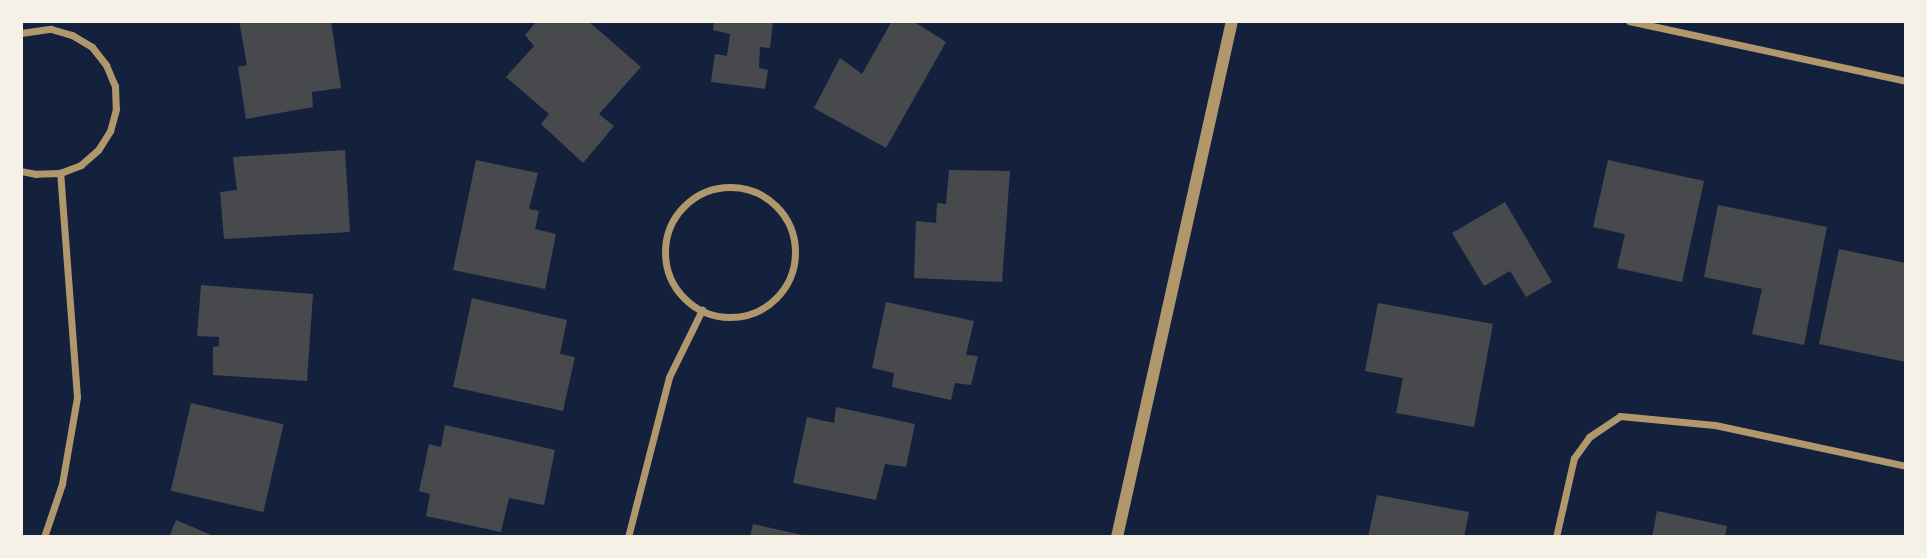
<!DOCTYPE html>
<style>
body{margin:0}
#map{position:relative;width:1927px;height:558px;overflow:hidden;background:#14213d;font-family:"Fira Sans Condensed",sans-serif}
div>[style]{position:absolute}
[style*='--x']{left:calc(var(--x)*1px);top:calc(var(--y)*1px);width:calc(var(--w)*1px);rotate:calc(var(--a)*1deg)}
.building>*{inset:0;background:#48494c;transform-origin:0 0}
.minor>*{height:7px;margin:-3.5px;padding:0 3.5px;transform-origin:3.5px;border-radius:3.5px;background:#b1986c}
.minor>.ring{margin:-3.5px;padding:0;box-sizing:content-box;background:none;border:7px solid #b1986c;border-radius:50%}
.tertiary>*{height:12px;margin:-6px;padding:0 6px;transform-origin:6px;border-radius:6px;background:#b1986c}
span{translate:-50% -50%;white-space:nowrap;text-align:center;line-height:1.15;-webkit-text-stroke:7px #f6f1e7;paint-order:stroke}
.frame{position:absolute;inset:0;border:23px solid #f6f1e7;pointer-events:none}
</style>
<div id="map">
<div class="building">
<div style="clip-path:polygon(239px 21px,331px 21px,341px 88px,312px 92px,313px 107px,246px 119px,238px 67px,247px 65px)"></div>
<div style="clip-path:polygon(537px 21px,588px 21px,641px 67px,599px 114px,614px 126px,583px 163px,541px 124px,549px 114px,506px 77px,534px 46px,525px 35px)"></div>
<div style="clip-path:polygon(714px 21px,773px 21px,770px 48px,760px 47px,759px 68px,768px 70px,765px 89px,711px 82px,715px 54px,727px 56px,730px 34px,713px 30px)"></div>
<div style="clip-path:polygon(892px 21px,913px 21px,946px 42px,886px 148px,814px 108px,840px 58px,862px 74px)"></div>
<div style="clip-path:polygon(345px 150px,350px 232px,224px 239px,220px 192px,237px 190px,233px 157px)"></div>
<div style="clip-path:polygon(476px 160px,538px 173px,529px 209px,539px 211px,535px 229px,556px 234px,545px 289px,453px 270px)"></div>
<div style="clip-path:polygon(1608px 160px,1704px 181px,1682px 282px,1617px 268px,1625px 234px,1593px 227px)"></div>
<div style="clip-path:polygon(949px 170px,1010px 171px,1002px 282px,914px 278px,916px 221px,936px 223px,937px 203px,946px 204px)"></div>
<div style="clip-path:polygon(1505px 202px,1552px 282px,1526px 297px,1510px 271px,1484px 286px,1452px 233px)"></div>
<div style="clip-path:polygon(1718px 205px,1827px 227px,1804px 345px,1752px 334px,1762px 289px,1704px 277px)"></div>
<div style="clip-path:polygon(1839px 249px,1906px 263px,1906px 362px,1819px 344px)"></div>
<div style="clip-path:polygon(201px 285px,313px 294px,307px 381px,213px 375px,213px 347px,219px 346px,219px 337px,197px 336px)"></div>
<div style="clip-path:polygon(472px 298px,567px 320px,560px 354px,575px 357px,563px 411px,453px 387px)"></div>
<div style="clip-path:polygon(886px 302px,974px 321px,966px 355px,978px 356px,971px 385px,955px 383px,951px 400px,892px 387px,894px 373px,872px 368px)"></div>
<div style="clip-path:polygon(1378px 303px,1493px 324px,1474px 427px,1396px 413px,1403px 378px,1365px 371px)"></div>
<div style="left:191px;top:403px;width:95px;height:90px;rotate:13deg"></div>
<div style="clip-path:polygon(836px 407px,915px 424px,906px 467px,885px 464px,876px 500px,793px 483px,807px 417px,834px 423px)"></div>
<div style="clip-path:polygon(445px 425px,555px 450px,544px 505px,509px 498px,501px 532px,426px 516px,430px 494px,419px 491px,429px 444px,441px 447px)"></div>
<div style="clip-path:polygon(1377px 495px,1469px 512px,1464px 537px,1368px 537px)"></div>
<div style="clip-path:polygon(1657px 511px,1727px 526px,1725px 537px,1652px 537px)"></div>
<div style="clip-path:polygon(176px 520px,216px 537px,169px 537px)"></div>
<div style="clip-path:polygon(753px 524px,807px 536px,807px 537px,750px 537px)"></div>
</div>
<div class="minor">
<div style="--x:1629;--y:21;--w:283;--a:12.2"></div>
<div style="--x:21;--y:33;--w:30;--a:-8"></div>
<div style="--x:51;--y:29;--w:22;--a:16"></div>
<div style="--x:72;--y:35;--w:23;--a:31"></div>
<div style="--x:92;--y:47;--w:23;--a:52"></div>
<div style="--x:106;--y:65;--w:23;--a:67"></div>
<div style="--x:115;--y:86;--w:23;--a:88"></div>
<div style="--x:116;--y:109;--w:23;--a:105"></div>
<div style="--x:110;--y:131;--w:22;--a:122"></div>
<div style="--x:98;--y:150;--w:23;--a:139"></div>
<div style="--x:81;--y:165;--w:22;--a:159"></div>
<div style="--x:60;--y:173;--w:24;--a:178"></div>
<div style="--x:36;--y:174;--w:15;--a:-169"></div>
<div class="ring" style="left:665px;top:187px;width:123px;height:123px"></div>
<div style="--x:44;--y:537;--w:56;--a:-71.2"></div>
<div style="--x:62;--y:484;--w:88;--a:-80.2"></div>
<div style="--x:77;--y:397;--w:225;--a:-94.3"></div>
<div style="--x:628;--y:537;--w:165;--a:-75.6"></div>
<div style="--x:669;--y:377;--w:75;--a:-63.8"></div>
<div style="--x:1556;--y:537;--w:81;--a:-77.2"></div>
<div style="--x:1574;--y:458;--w:26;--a:-54"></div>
<div style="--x:1589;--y:437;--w:37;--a:-34"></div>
<div style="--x:1620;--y:416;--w:95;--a:5.4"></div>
<div style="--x:1715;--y:425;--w:195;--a:12.1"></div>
</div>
<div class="tertiary">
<div style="--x:1117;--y:537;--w:529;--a:-77.44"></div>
</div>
<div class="frame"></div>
</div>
